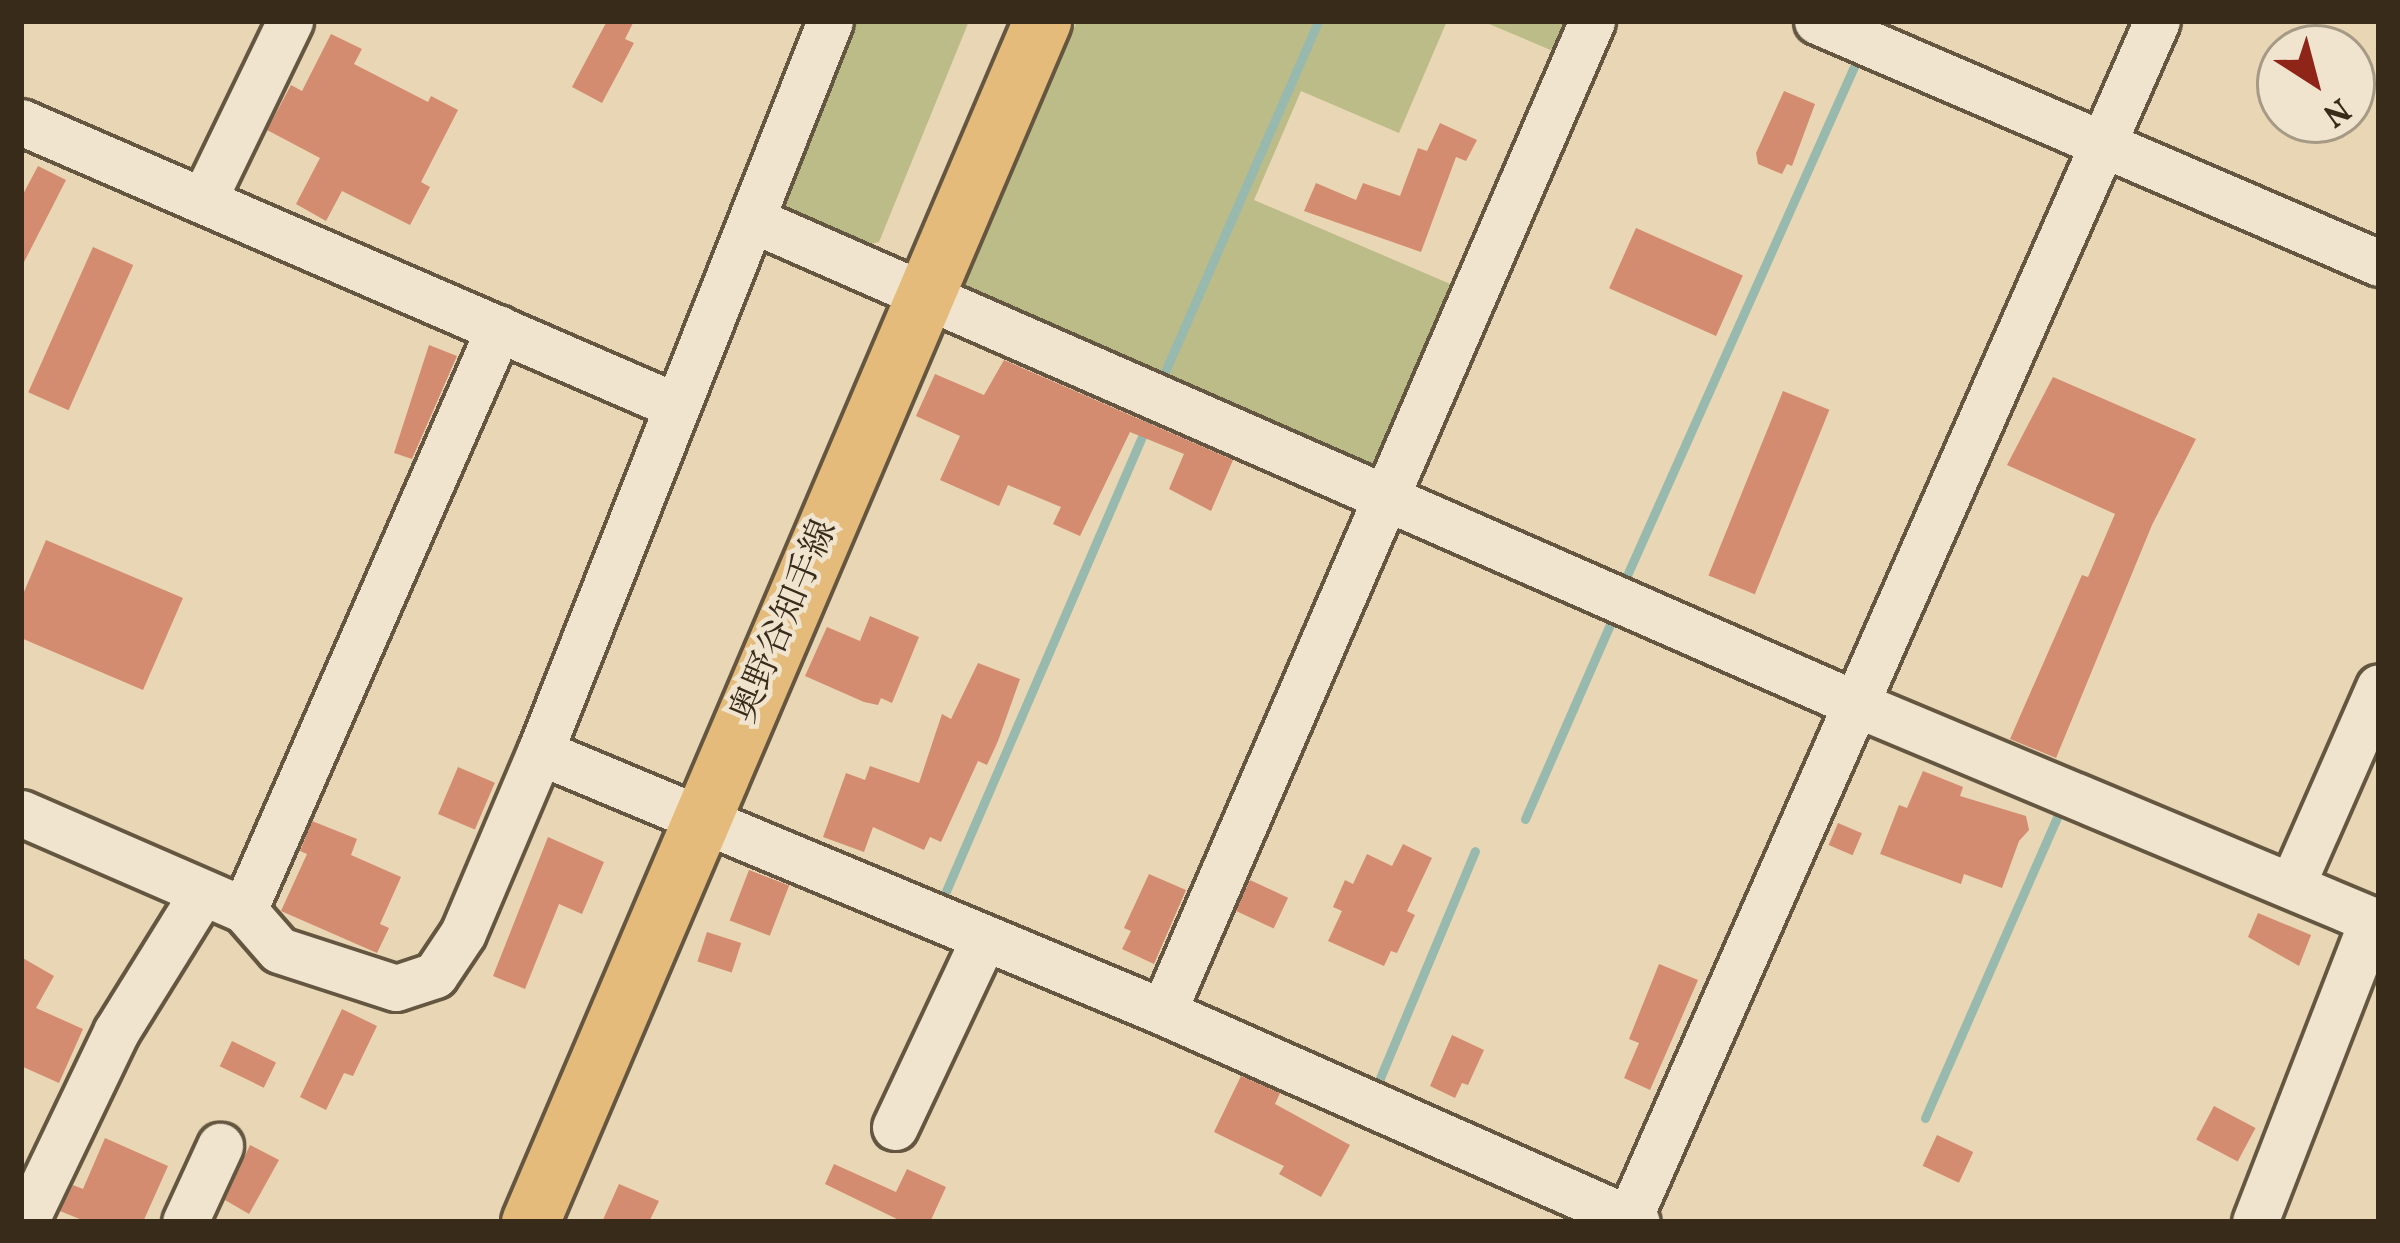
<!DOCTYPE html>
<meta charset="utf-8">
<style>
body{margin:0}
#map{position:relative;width:2400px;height:1243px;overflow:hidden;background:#e8d6b4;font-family:Vollkorn,"Noto Serif JP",serif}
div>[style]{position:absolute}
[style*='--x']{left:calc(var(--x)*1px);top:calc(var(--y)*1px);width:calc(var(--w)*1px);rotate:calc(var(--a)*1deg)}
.green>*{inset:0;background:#bcbc89}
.stream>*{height:9px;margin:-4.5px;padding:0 4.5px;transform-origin:4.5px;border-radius:4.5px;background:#97b9ae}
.building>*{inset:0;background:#d48c70;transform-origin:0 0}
.roads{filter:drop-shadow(3px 0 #645640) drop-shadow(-3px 0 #645640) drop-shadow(0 3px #645640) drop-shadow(0 -3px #645640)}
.minor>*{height:45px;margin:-22.5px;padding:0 22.5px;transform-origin:22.5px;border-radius:22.5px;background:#f0e4ce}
.major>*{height:57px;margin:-28.5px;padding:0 28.5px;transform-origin:28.5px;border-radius:28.5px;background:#e4bb7a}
span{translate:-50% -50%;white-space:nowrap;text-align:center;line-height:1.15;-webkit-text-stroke:9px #f0e4ce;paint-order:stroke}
.street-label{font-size:36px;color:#382b1a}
.frame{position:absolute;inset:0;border:24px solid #382b1a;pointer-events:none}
.north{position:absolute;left:2256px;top:24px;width:120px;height:120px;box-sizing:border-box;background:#f0e4ce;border:3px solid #a69a86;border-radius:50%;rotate:144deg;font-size:33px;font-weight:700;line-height:48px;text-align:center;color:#382b1a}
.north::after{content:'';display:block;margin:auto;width:42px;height:54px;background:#8f2418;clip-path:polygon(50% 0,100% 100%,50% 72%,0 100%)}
</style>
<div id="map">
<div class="green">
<div style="clip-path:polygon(854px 21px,969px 21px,879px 242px,857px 247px,779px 204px)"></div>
<div style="clip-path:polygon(1077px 21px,1447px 21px,1399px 133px,1301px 91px,1254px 200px,1455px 286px,1374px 473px,959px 297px)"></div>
<div style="clip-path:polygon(1482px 21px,1574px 21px,1560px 54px)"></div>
</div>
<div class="stream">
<div style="--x:1164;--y:374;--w:385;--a:-66.4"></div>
<div style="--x:1624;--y:582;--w:572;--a:-65.95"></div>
<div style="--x:1525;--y:819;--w:223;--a:-66.4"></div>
<div style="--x:940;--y:905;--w:538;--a:-66.68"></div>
<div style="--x:1375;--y:1090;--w:259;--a:-67.3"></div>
<div style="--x:1925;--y:1118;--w:336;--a:-66.3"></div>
</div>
<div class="building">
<div style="clip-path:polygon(607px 21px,634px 21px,625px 39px,634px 43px,602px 103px,572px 87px)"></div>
<div style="clip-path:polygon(331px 34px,362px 49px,354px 64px,428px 102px,431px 96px,458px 110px,421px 182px,430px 187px,410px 225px,342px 191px,326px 221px,296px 204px,320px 158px,267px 130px,291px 85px,302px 91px)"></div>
<div style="clip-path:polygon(1784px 91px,1815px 104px,1792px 166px,1787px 164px,1782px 174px,1758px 164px,1756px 153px)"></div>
<div style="clip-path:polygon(1440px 123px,1477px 140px,1466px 161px,1456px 157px,1421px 252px,1304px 211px,1316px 183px,1356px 200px,1363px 183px,1400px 196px,1418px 148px,1427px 151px)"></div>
<div style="clip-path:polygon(38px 166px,66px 180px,21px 268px,21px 198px)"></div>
<div style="left:1636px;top:228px;width:117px;height:66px;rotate:24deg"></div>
<div style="left:93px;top:247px;width:44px;height:159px;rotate:24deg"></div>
<div style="clip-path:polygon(429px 345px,457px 356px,412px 459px,394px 453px)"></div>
<div style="clip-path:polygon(1004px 360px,1233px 460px,1211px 511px,1169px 489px,1184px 454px,1130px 432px,1080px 536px,1053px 524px,1061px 507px,1008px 485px,999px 506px,940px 480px,960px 436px,916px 416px,935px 374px,984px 395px)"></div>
<div style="clip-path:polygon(2053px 377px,2196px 439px,2152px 525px,2056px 758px,2010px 739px,2082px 575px,2088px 577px,2115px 514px,2007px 465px)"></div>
<div style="left:1783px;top:391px;width:50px;height:199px;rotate:22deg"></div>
<div style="clip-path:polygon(46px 540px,183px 598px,143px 690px,21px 638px,21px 599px)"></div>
<div style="clip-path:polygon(870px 616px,919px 637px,892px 703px,881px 698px,878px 705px,864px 702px,805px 676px,827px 627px,860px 641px)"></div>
<div style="clip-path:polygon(978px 663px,1020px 679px,998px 741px,987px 765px,978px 761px,941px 842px,930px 837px,924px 850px,873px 827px,864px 852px,823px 837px,846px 773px,865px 780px,870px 766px,919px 783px,942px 714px,951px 719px)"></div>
<div style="left:458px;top:767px;width:40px;height:51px;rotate:23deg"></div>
<div style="clip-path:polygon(1923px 771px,1963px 787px,1960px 796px,2026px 816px,2029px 830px,2019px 841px,2002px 888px,1964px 874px,1961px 884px,1880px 854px,1899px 805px,1907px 808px)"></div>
<div style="clip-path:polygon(312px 821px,357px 839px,351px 855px,401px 877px,380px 924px,389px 928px,377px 953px,281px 911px,307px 854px,300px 851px)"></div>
<div style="left:1838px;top:823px;width:26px;height:24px;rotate:23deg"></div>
<div style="clip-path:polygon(548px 837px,604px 862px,582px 914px,559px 904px,525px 989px,493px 976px)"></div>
<div style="clip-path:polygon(1403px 844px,1432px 858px,1407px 911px,1415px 915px,1397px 953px,1391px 951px,1384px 966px,1328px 941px,1342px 911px,1333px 907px,1345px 880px,1353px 884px,1367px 854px,1392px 866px)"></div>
<div style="left:749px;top:870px;width:43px;height:54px;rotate:21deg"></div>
<div style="clip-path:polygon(1149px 874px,1186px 890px,1154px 964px,1122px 949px,1131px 931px,1124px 928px)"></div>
<div style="left:1250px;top:880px;width:42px;height:34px;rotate:25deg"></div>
<div style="clip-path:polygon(2258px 913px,2311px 935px,2299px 966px,2248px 937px)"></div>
<div style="left:707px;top:932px;width:36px;height:31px;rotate:18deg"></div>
<div style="clip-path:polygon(21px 957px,54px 976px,36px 1008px,83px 1029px,59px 1083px,21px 1066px)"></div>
<div style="clip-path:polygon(1659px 964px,1698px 980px,1650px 1090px,1624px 1078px,1639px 1043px,1629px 1039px)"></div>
<div style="clip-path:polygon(342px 1009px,377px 1026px,353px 1076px,344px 1073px,326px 1110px,300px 1097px)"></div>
<div style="clip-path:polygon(1452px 1035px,1484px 1050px,1468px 1085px,1462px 1083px,1455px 1098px,1430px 1086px)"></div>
<div style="left:232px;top:1041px;width:49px;height:28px;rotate:26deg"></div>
<div style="clip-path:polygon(1241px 1076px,1280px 1093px,1275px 1104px,1350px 1145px,1321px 1197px,1279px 1174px,1284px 1166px,1214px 1132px)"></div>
<div style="left:2214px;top:1106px;width:47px;height:38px;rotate:28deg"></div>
<div style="left:1937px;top:1135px;width:40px;height:34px;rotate:25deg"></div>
<div style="clip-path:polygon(105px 1138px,168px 1166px,143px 1222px,87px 1222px,60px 1211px,73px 1185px,83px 1189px)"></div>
<div style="clip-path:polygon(250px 1145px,279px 1160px,249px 1214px,225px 1200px)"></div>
<div style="clip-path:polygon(834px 1164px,896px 1192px,907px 1169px,946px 1187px,930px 1222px,903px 1222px,825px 1184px)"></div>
<div style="clip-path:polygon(619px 1184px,659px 1201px,649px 1222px,602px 1222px)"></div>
</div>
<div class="roads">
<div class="minor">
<div style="--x:1817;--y:21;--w:612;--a:23.3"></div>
<div style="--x:21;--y:122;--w:712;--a:23.43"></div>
<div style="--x:204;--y:199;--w:198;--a:-64.2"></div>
<div style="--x:753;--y:220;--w:1205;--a:23.69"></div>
<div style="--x:1856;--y:704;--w:567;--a:22.72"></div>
<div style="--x:540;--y:752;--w:675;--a:22.65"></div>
<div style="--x:1163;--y:1012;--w:518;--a:23.9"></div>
<div style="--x:21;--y:813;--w:243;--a:23.5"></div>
<div style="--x:244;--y:910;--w:53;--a:48.8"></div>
<div style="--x:279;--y:950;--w:123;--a:18"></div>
<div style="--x:396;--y:988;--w:41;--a:-18.4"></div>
<div style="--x:435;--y:975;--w:50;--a:-56.3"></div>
<div style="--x:463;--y:933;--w:197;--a:-67"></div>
<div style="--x:540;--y:752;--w:786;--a:-68.36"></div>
<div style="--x:2292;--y:885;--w:216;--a:-66.3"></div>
<div style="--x:244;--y:910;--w:635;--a:-66.34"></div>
<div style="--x:1163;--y:1012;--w:1080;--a:-66.59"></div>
<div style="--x:895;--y:1127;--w:209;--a:-64.8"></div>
<div style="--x:1629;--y:1218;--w:1308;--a:-66.2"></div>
<div style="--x:25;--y:1222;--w:211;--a:-64.4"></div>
<div style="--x:116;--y:1032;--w:161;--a:-58.2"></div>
<div style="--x:185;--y:1222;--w:84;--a:-65.3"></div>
<div style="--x:2255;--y:1222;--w:324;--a:-68.8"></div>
</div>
<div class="major">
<div style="--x:530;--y:1222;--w:1306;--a:-66.91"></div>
</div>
</div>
<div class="street-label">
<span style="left:786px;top:622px;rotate:-67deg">奥野谷知手線</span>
</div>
<div class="frame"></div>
<div class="north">N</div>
</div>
